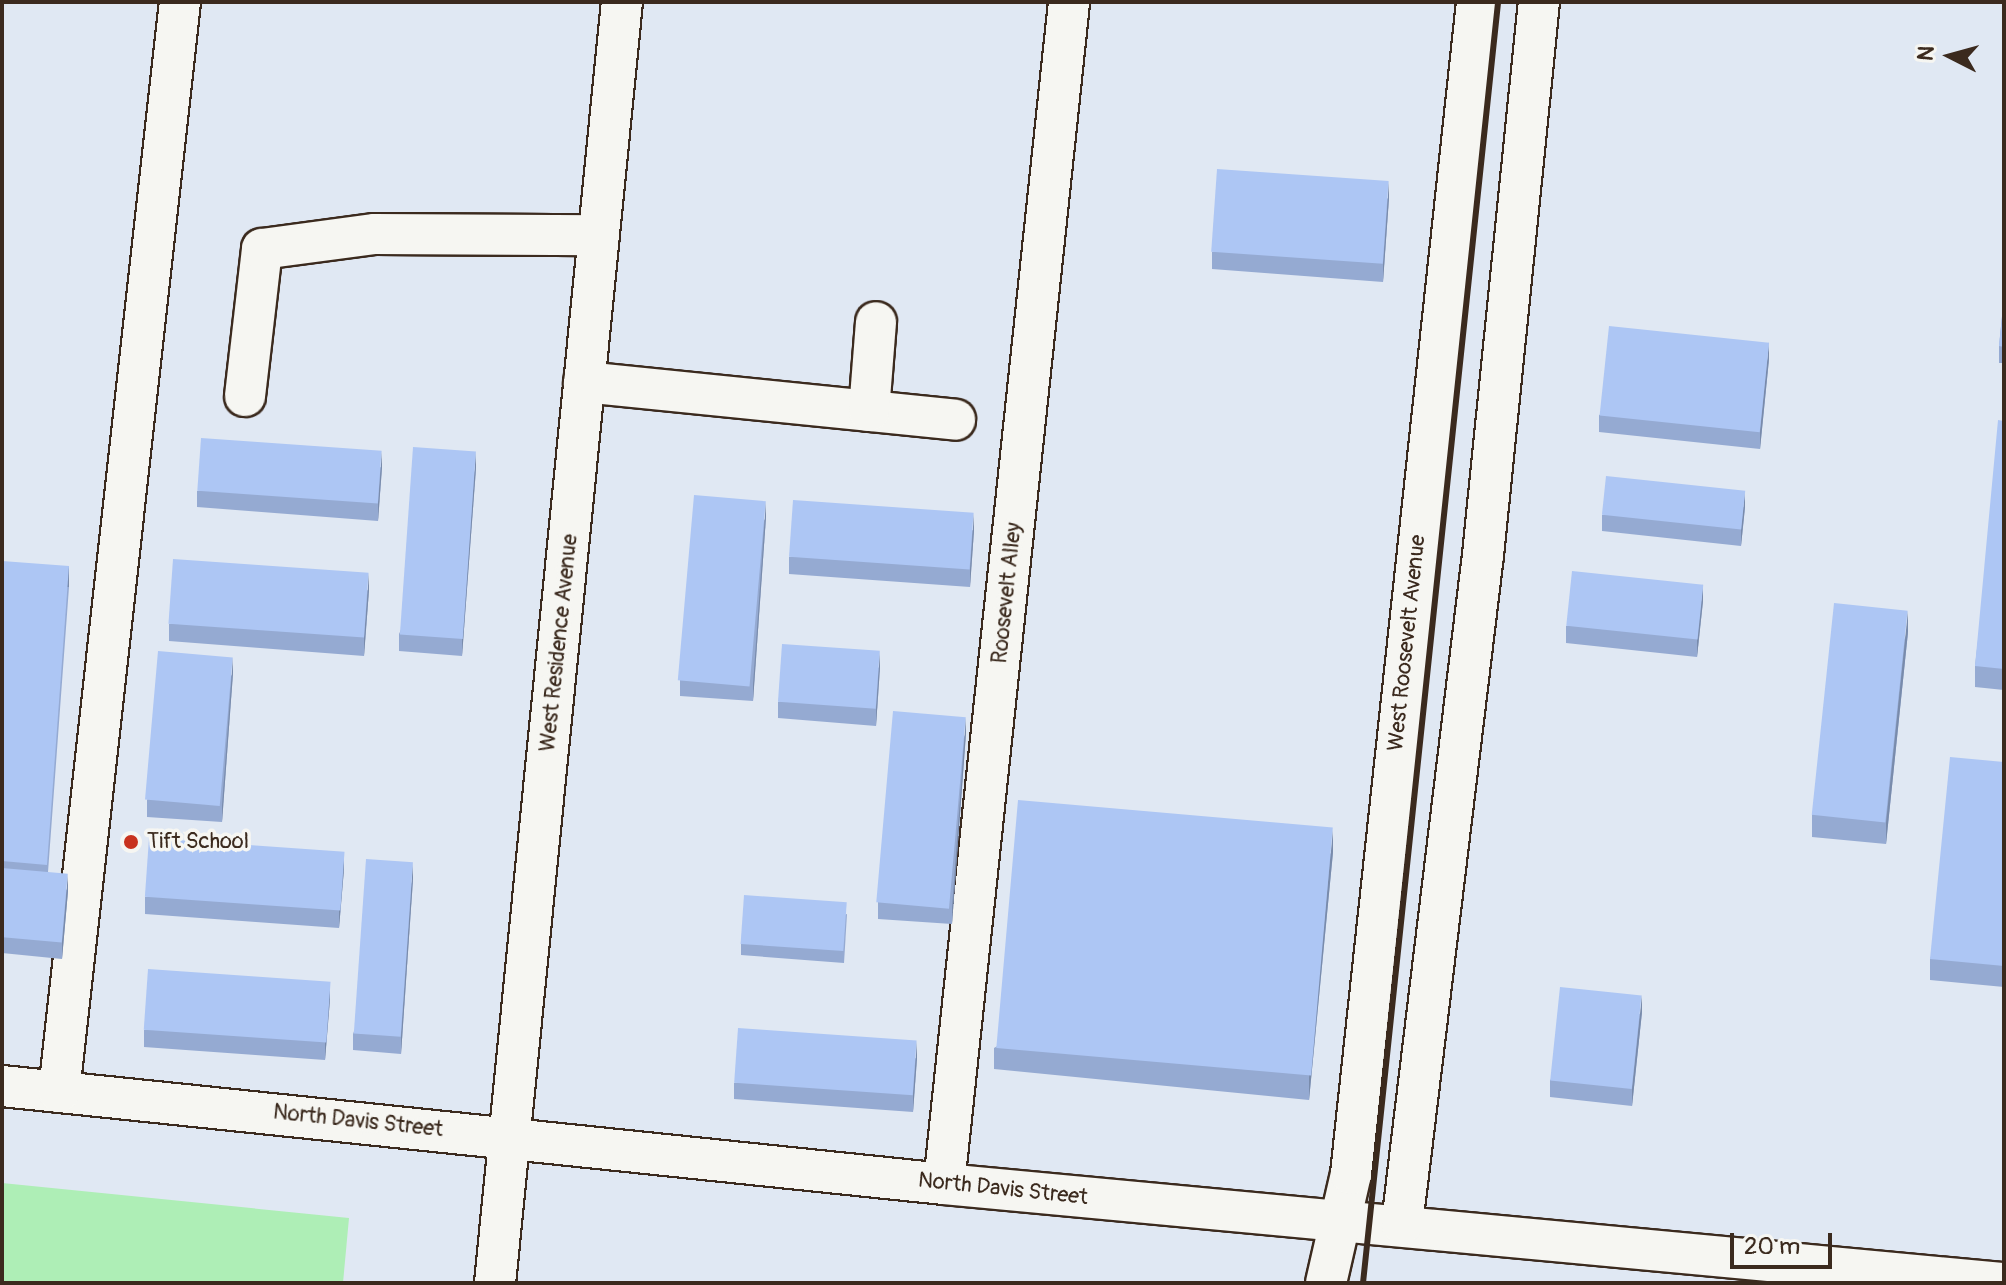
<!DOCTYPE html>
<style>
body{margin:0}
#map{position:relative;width:2006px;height:1285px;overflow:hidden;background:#e0e8f3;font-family:Pangolin,sans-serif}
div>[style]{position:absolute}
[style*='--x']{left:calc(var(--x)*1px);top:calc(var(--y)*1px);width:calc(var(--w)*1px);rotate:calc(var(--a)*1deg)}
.green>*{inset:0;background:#aeeeb6}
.roads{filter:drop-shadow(2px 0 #3b2a1e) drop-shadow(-2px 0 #3b2a1e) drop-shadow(0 2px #3b2a1e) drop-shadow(0 -2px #3b2a1e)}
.minor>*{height:40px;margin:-20px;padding:0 20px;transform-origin:20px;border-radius:20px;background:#f6f6f2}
.rail>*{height:6px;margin:-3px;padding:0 3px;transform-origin:3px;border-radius:3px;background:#3b2a1e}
.wall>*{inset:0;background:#95aad2}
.shaded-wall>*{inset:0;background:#798bab;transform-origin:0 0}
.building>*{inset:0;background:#adc6f4;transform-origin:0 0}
.dots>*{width:22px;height:22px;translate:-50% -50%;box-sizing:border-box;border:4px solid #f6f6f2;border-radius:50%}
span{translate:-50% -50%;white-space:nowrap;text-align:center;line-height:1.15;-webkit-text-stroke:7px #f6f6f2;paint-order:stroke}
.street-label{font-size:22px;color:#3b2a1e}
.poi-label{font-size:22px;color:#3b2a1e}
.left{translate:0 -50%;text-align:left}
.frame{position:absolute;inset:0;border:4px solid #3b2a1e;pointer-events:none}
.north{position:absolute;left:1910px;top:16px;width:80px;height:80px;-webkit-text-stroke:6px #f6f6f2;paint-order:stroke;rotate:276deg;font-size:22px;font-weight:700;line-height:32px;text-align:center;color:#3b2a1e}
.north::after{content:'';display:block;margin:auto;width:28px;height:36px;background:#3b2a1e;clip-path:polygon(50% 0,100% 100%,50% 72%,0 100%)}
.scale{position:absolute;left:1730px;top:1233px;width:102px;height:36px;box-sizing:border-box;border:4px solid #3b2a1e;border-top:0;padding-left:10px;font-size:24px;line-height:28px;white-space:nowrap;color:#3b2a1e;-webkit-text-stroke:6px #f6f6f2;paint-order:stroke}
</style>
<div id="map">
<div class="green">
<div style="clip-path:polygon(2px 1183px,349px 1218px,343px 1283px,2px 1283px)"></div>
</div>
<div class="roads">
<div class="minor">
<div style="--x:584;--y:382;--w:373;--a:5.8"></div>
<div style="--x:245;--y:396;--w:148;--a:-83.4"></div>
<div style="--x:262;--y:249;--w:114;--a:-7.6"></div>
<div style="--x:375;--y:234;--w:224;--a:0.3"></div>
<div style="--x:869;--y:411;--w:89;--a:-85.5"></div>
<div style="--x:2;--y:1086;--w:947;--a:5.94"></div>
<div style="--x:944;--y:1184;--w:1065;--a:5.34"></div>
<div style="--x:59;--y:1092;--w:1097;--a:-83.67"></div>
<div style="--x:944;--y:1184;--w:1189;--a:-83.96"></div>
<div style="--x:1402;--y:1224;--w:674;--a:-83.1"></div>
<div style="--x:1483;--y:555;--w:556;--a:-84.22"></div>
<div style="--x:495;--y:1283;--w:1287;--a:-84.34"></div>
<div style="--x:1326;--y:1283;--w:112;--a:-77.1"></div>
<div style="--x:1351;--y:1174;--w:1179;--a:-83.86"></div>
</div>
</div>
<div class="rail">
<div style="--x:1363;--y:1283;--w:1288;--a:-83.98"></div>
</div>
<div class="wall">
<div style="clip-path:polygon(1389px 198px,1383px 282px,1212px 269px,1212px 252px)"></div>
<div style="clip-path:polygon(2004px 297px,2004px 363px,1999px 363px,1999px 346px)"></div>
<div style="clip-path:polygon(1769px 359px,1760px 449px,1599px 432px,1599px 415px)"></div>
<div style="clip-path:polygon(2004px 421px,2004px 690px,1975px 687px,1975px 666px)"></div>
<div style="clip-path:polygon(382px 467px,378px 521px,197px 507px,197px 491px)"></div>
<div style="clip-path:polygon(476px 468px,462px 656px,399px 651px,399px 634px)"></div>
<div style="clip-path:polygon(1745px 507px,1741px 546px,1602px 531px,1602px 515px)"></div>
<div style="clip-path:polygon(766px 517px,753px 701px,680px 696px,680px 680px)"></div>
<div style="clip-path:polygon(974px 530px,970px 587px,789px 574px,789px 557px)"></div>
<div style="clip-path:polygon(2px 561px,69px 587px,48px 872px,68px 891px,62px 959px,2px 953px)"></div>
<div style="clip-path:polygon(369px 590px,364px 656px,169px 641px,169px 624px)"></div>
<div style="clip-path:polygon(1703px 601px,1697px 657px,1566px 643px,1566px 626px)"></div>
<div style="clip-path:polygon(1908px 632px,1886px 844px,1812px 837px,1812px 815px)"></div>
<div style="clip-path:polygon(880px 667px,876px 726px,778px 718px,778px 702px)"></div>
<div style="clip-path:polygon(233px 673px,222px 822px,147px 817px,147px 800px)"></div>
<div style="clip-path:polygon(966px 733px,952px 924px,878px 919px,878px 902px)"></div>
<div style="clip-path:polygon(2004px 762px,2004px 987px,1930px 980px,1930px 959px)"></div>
<div style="clip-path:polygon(1333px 852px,1309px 1100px,994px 1069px,994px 1048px)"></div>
<div style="clip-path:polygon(344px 869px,339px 928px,145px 914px,145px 897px)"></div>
<div style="clip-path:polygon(413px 879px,401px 1054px,353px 1050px,353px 1034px)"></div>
<div style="clip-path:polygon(847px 914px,844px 963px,741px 955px,741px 944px)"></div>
<div style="clip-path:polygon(330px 999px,325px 1060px,144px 1047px,144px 1030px)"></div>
<div style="clip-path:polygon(1642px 1012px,1632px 1106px,1550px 1097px,1550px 1080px)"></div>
<div style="clip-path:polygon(917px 1058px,913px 1112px,734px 1099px,734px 1083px)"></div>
</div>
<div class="shaded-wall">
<div style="clip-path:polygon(1389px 181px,1389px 198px,1383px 282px,1383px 265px)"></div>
<div style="clip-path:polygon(1769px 342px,1769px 359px,1760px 449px,1760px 432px)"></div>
<div style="clip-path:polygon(382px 451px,382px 467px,378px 521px,378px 504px)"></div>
<div style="clip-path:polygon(476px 451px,476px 468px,462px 656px,462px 639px)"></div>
<div style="clip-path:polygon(1745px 491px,1745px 507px,1741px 546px,1741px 530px)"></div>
<div style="clip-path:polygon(766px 501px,766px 517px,753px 701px,753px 685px)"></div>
<div style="clip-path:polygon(974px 513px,974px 530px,970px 587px,970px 570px)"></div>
<div style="left:69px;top:566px;width:21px;height:300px;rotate:90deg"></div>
<div style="clip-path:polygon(369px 573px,369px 590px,364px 656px,364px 639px)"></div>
<div style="clip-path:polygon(1703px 584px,1703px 601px,1697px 657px,1697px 640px)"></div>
<div style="clip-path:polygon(1908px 611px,1908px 632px,1886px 844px,1886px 823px)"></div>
<div style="clip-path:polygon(880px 651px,880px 667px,876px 726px,876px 709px)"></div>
<div style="clip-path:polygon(233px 657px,233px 673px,222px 822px,222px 806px)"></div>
<div style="clip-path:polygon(966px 717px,966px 733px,952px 924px,952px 908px)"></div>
<div style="clip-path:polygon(1333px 830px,1333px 852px,1309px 1100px,1309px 1078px)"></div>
<div style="clip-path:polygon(344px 852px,344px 869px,339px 928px,339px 911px)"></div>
<div style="clip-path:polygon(413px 862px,413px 879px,401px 1054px,401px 1037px)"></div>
<div style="clip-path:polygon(68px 874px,68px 891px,62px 959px,62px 942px)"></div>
<div style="clip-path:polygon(330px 983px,330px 999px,325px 1060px,325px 1044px)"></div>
<div style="clip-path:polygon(1642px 995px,1642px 1012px,1632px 1106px,1632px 1089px)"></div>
<div style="clip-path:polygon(917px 1041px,917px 1058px,913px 1112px,913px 1095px)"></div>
</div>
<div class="building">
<div style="left:1217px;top:169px;width:172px;height:83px;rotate:4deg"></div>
<div style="clip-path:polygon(2004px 297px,2004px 347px,1999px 346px)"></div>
<div style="left:1609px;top:326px;width:161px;height:90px;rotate:6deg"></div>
<div style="clip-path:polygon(1998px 420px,2004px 421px,2004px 669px,1975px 666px)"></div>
<div style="left:201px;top:438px;width:181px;height:53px;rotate:4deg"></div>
<div style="left:413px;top:447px;width:63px;height:188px;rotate:4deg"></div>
<div style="left:1606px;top:476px;width:140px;height:39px;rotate:6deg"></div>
<div style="left:694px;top:495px;width:72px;height:186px;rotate:5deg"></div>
<div style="left:793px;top:500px;width:181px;height:57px;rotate:4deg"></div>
<div style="left:173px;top:559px;width:196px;height:65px;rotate:4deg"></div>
<div style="clip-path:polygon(2px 561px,69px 566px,47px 865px,2px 861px)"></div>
<div style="left:1572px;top:571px;width:132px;height:55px;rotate:6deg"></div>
<div style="left:1834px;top:603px;width:74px;height:213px;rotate:6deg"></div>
<div style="left:782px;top:644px;width:98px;height:58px;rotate:4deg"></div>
<div style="left:158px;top:651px;width:75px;height:149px;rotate:5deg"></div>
<div style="left:893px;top:711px;width:73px;height:192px;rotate:5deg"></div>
<div style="clip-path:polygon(1950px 757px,2004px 762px,2004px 966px,1930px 959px)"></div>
<div style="left:1018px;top:800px;width:316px;height:249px;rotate:5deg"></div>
<div style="left:149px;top:838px;width:196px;height:59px;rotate:4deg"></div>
<div style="left:366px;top:859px;width:47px;height:175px;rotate:4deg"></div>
<div style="left:2px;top:868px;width:66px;height:69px;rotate:5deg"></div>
<div style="left:744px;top:895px;width:103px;height:49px;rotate:4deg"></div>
<div style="left:148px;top:969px;width:183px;height:61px;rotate:4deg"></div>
<div style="left:1560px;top:987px;width:82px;height:94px;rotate:6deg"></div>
<div style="left:738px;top:1028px;width:179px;height:55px;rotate:4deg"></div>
</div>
<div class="dots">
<div style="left:131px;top:842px;background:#c8321e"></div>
</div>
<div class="street-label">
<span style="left:1007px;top:593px;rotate:-84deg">Roosevelt Alley</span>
<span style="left:559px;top:643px;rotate:-84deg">West Residence Avenue</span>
<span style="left:1407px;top:643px;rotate:-84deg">West Roosevelt Avenue</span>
<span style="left:358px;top:1121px;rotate:6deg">North Davis Street</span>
<span style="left:1003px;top:1189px;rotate:6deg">North Davis Street</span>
</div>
<div class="poi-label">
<span class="left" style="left:147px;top:842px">Tift School</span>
</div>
<div class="frame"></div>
<div class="north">N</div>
<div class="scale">20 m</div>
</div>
